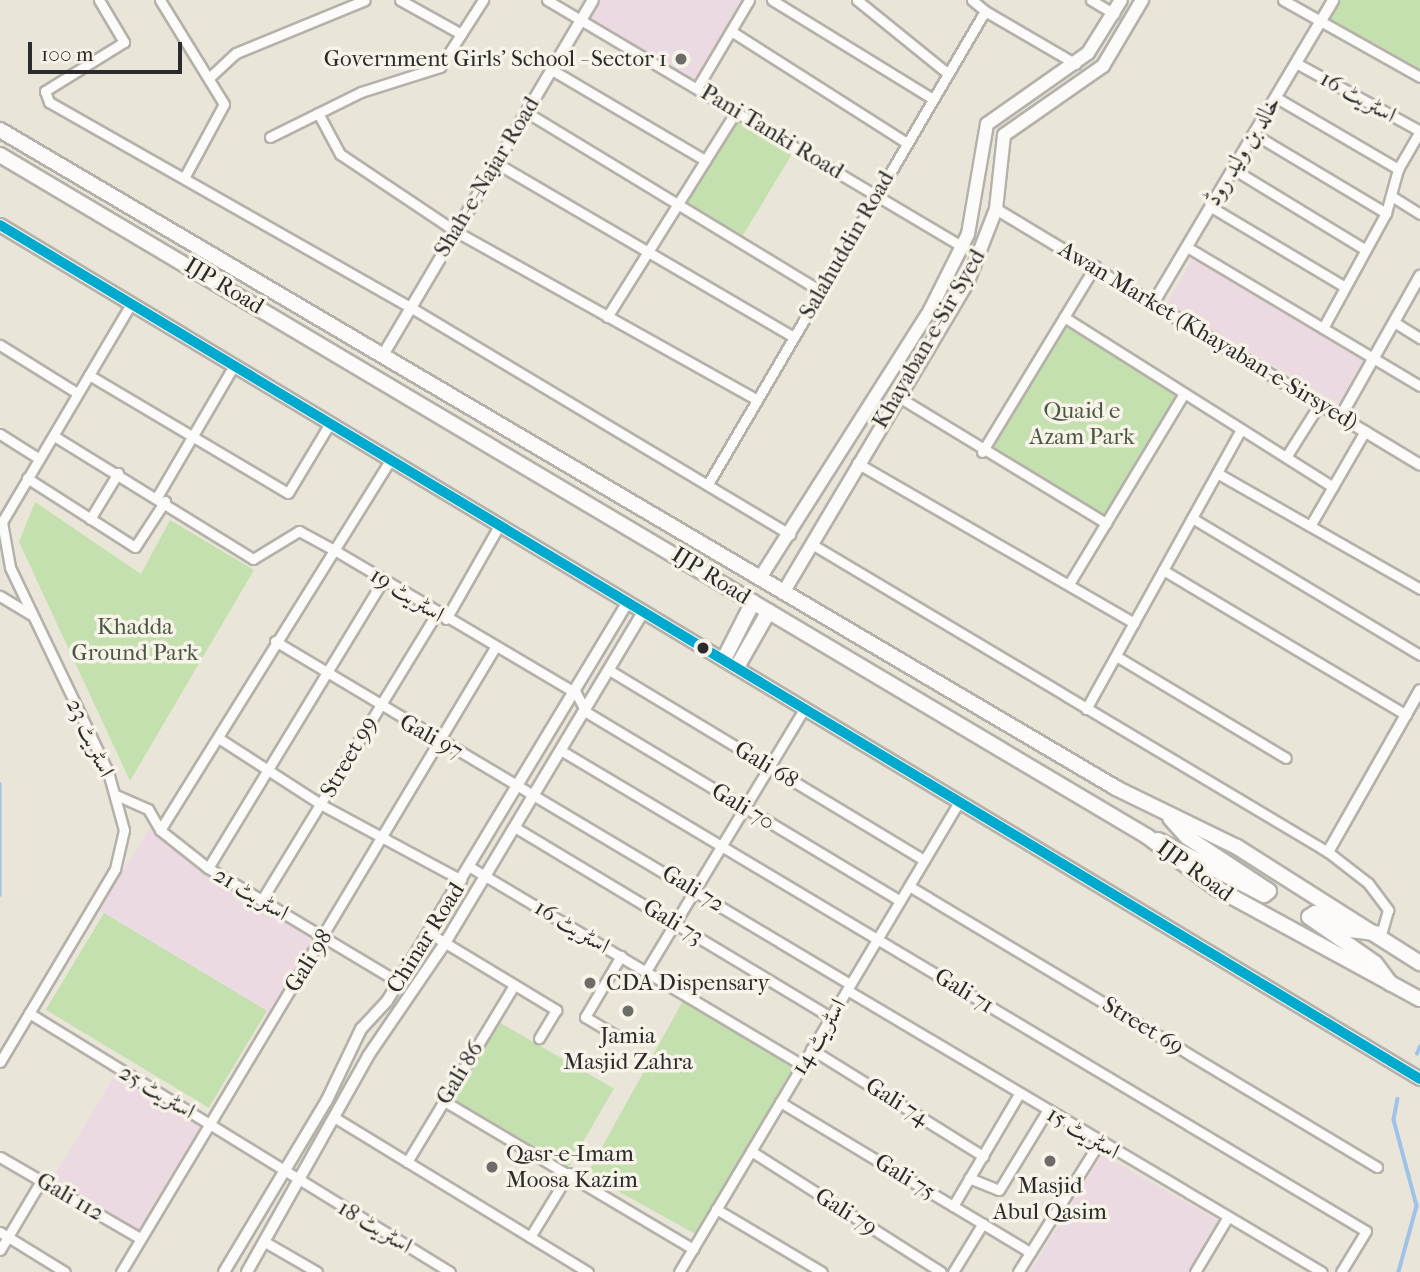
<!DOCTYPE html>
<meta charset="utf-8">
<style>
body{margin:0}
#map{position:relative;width:1420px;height:1272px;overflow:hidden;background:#eae5d9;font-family:"IM FELL French Canon",Amiri,serif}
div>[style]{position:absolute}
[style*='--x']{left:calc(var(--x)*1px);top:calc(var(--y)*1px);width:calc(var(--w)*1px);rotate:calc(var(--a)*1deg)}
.built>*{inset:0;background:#ebdae2;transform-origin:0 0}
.green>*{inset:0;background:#c4e0af;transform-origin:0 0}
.stream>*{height:3.5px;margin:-1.75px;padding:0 1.75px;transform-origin:1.75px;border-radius:1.75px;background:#9ec3e7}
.roads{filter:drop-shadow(2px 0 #b5b1aa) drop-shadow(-2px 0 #b5b1aa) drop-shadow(0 2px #b5b1aa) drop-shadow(0 -2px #b5b1aa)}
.minor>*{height:9px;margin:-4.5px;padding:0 4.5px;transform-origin:4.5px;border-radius:4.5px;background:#fcfbf9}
.tertiary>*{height:10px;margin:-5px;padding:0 5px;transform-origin:5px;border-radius:5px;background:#fcfbf9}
.secondary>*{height:12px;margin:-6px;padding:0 6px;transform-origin:6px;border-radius:6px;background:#fcfbf9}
.trunk>*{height:14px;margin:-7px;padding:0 7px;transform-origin:7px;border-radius:7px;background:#fcfbf9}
.bus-1>*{height:10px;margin:-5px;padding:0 5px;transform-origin:5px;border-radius:5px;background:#00a9ce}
.dots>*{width:19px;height:19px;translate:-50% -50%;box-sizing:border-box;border:4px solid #f7f3e8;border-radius:50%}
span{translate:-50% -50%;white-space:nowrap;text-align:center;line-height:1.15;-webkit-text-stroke:7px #f7f3e8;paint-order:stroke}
.poi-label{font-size:23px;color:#2b2b2b}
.right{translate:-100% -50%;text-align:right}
.left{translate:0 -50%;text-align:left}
.street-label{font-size:23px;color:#2b2b2b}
.park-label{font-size:23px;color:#495744}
.scale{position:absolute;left:28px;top:42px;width:154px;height:32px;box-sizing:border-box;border:4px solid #2b2b2b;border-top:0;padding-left:9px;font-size:21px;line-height:24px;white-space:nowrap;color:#2b2b2b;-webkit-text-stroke:5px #f7f3e8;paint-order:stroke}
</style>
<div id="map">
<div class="built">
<div style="clip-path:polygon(593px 0,749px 0,697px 88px,581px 19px)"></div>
<div style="left:1193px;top:258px;width:199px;height:53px;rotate:30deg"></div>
<div style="left:150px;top:828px;width:202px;height:97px;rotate:32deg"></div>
<div style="left:116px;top:1073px;width:100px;height:127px;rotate:31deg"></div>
<div style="clip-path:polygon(1102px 1155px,1223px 1223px,1191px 1272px,1030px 1272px)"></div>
</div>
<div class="green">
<div style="clip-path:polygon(1341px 0,1420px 0,1420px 69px,1330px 19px)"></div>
<div style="left:736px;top:111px;width:70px;height:110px;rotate:31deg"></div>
<div style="left:1064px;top:317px;width:142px;height:158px;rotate:32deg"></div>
<div style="clip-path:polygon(35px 502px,141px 574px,170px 520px,254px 570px,130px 781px,19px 542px)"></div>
<div style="left:104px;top:913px;width:190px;height:113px;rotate:31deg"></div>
<div style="left:684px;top:999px;width:129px;height:200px;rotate:29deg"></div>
<div style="left:497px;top:1021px;width:135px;height:90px;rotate:30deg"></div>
</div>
<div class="stream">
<div style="--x:0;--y:784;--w:111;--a:90"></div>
<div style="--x:1417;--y:1054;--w:8;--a:-67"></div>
<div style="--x:1398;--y:1099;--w:21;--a:101"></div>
<div style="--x:1394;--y:1120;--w:89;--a:75"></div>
<div style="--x:1417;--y:1206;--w:68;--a:105.3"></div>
</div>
<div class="roads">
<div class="minor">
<div style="--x:99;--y:0;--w:49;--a:59.2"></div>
<div style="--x:124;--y:42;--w:93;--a:148.2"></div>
<div style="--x:45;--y:91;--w:12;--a:70"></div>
<div style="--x:49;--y:102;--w:415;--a:29.6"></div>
<div style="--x:410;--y:307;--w:443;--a:30.9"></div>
<div style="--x:160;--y:0;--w:122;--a:58.4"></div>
<div style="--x:224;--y:104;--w:84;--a:118.4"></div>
<div style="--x:400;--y:0;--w:70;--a:29.1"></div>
<div style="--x:547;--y:0;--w:482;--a:30.7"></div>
<div style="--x:772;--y:0;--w:189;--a:31.6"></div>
<div style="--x:857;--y:0;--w:116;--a:39"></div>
<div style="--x:972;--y:0;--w:17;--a:40"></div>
<div style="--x:1091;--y:0;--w:27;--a:31"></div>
<div style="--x:1283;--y:0;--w:157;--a:29.3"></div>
<div style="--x:731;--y:31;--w:209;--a:32.5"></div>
<div style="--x:1296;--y:63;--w:141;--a:28.7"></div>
<div style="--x:552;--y:70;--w:178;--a:30.5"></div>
<div style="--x:210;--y:77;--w:35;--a:-43"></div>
<div style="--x:236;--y:53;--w:139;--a:-22.3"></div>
<div style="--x:697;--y:88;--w:102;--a:-59.4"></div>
<div style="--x:1275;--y:97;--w:143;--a:30.3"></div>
<div style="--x:526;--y:112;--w:344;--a:31.3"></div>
<div style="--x:318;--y:113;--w:47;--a:61.8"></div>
<div style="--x:340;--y:154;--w:138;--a:33.8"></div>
<div style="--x:455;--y:231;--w:346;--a:29.2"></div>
<div style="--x:1254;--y:134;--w:154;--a:30.9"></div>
<div style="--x:270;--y:137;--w:102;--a:-26.3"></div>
<div style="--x:361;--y:92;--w:83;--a:-17.6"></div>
<div style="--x:440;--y:67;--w:80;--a:-57.3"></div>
<div style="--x:496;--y:163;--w:345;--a:30.3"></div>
<div style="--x:1233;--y:169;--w:153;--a:31.4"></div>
<div style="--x:1393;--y:197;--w:32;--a:32"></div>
<div style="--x:1211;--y:207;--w:152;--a:30.8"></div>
<div style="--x:1187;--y:247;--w:271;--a:30.8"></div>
<div style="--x:607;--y:317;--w:243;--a:-57.9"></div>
<div style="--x:1064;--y:317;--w:318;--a:32.3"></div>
<div style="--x:1394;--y:322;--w:31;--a:32"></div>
<div style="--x:1323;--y:328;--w:131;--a:-61.3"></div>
<div style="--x:1386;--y:213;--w:46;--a:-74.7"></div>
<div style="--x:1398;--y:169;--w:44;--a:-59.9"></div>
<div style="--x:0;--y:345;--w:91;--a:31.9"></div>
<div style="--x:89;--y:375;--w:231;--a:30.7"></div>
<div style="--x:288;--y:493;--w:82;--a:-59"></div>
<div style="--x:897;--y:396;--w:245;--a:31.3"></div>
<div style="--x:0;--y:434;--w:45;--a:32.3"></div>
<div style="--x:54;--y:436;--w:234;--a:31.7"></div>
<div style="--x:253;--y:559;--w:54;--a:-31.3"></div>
<div style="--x:299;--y:531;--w:42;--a:28.4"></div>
<div style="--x:336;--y:551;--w:279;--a:30.6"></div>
<div style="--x:576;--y:693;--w:21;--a:62"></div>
<div style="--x:586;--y:712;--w:366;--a:31"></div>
<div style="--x:982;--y:452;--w:218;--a:-58.7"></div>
<div style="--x:1286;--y:457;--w:64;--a:-57.8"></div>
<div style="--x:857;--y:463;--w:320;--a:30"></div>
<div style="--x:1217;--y:473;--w:234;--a:29.7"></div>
<div style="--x:27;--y:478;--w:128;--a:32.6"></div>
<div style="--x:135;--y:547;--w:55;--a:-56.9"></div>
<div style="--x:708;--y:484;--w:548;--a:-59.65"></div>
<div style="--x:985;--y:11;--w:105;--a:30.2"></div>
<div style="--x:157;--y:497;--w:153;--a:-59.7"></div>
<div style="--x:1192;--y:518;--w:266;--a:31"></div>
<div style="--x:90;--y:519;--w:54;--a:-58.7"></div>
<div style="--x:1310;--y:526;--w:110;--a:-59.9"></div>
<div style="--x:815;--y:546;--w:597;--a:30.82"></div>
<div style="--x:1328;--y:852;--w:51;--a:37.8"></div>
<div style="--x:1368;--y:883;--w:34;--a:53"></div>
<div style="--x:1388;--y:910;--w:25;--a:106"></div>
<div style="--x:1163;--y:570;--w:283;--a:30.8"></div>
<div style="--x:1069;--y:584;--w:223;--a:-58.9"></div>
<div style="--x:0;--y:596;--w:35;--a:31"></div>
<div style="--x:446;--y:619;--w:109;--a:-60.4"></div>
<div style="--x:275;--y:641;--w:670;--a:30.82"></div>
<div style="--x:1116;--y:656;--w:198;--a:31"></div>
<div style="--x:609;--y:670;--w:368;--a:31.1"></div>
<div style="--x:1086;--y:709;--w:320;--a:-61"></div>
<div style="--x:220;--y:739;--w:121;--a:32.9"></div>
<div style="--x:322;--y:805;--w:158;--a:28.3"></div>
<div style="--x:562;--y:751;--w:936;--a:30.84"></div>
<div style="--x:1366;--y:1231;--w:48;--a:121.4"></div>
<div style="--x:116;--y:795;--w:35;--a:24"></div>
<div style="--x:148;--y:809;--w:24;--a:60"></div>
<div style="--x:160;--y:830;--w:61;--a:38.4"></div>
<div style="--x:208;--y:868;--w:220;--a:30.9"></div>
<div style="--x:516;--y:828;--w:367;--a:31"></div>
<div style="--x:160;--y:830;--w:435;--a:-58.1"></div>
<div style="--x:470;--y:867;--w:387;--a:30.8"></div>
<div style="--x:208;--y:868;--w:337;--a:-58.7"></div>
<div style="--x:909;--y:886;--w:546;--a:30.98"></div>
<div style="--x:261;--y:901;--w:338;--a:-58.6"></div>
<div style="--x:429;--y:933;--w:149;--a:31.2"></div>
<div style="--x:556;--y:1010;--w:33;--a:121"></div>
<div style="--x:646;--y:971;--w:306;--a:-58.9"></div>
<div style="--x:847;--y:990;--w:552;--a:30.7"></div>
<div style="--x:29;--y:1013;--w:494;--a:31.6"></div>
<div style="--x:615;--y:1035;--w:35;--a:-149"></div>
<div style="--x:585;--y:1017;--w:71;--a:-59.5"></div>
<div style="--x:811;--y:1049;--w:203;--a:31.9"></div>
<div style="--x:0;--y:1062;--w:225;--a:-59.2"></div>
<div style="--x:115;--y:869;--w:40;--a:-77"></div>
<div style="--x:124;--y:830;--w:60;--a:-105.4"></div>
<div style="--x:108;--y:772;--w:227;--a:-115.6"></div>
<div style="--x:10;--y:567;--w:46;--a:-100.1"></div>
<div style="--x:2;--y:522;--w:253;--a:-59.4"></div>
<div style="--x:444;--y:1101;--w:290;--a:30.7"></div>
<div style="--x:780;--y:1102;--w:292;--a:31"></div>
<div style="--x:337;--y:1119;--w:294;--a:31.4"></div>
<div style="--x:751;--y:1151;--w:225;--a:32.5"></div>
<div style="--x:0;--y:1157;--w:162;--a:30.1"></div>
<div style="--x:407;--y:1162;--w:207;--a:-58.8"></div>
<div style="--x:969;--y:1178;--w:32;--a:22"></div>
<div style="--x:999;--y:1190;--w:92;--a:-58.7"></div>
<div style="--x:953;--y:1206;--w:130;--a:-59.5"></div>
<div style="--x:716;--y:1209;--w:123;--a:30.7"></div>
<div style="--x:0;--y:1232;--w:76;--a:31.6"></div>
<div style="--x:530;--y:1237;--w:75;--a:-58.6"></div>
<div style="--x:265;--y:1242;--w:60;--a:30"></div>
<div style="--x:0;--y:1250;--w:80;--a:-59.3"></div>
<div style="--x:121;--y:1272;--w:726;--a:-59.09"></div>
<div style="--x:679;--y:1272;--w:547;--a:-59.22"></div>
<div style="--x:953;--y:1272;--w:57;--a:-58.5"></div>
<div style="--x:1018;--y:1272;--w:152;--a:-57.9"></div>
<div style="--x:1195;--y:1272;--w:61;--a:-59.2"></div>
</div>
<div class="tertiary">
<div style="--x:996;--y:209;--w:495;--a:31.1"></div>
<div style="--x:1154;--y:302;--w:351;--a:-59.3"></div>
<div style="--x:383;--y:355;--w:412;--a:-59.4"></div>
<div style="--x:1341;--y:416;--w:161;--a:-60.6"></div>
<div style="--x:1328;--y:852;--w:186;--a:-60.4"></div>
<div style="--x:224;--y:1272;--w:200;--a:-59.1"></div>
<div style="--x:327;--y:1100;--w:79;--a:-64.4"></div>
<div style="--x:361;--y:1029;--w:38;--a:-47"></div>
<div style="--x:387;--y:1001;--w:466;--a:-58.9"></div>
<div style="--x:247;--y:1272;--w:248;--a:-60.7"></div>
<div style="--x:368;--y:1056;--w:137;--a:-55.7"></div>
<div style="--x:445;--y:943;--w:387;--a:-59.1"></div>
</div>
<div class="secondary">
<div style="--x:0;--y:225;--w:1657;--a:31.02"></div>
<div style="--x:760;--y:578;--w:317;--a:-57.6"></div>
<div style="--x:930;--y:310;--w:85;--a:-63.4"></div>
<div style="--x:968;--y:234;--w:112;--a:-80.2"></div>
<div style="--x:987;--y:124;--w:123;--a:-35.1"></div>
<div style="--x:1088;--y:53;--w:62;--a:-58.1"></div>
<div style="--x:783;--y:593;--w:363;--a:-59.3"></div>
<div style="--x:968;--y:281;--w:77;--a:-68.7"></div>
<div style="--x:996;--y:209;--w:74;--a:-83.8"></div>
<div style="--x:1004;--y:135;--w:121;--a:-34.9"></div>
<div style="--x:1103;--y:66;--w:77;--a:-59.4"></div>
</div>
<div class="trunk">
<div style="--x:0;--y:130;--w:1296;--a:30.52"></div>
<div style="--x:1116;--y:788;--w:135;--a:26"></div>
<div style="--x:1237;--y:847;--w:217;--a:32.4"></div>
<div style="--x:0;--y:155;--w:1335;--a:30.71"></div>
<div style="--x:1148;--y:837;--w:85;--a:36.9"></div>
<div style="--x:1216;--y:888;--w:232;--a:28.6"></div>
<div style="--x:724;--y:659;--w:64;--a:-63"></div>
<div style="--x:737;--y:667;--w:64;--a:-60.3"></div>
<div style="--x:1158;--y:840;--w:119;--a:27.4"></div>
<div style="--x:1264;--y:895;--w:6;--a:-39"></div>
<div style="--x:1269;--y:891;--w:98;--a:-146.6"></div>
<div style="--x:1187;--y:837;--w:25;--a:-132"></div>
<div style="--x:1375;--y:933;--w:31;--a:-173"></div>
<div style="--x:1344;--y:929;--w:33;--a:-151"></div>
<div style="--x:1315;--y:913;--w:7;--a:146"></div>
<div style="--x:1309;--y:917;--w:80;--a:34.9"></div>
<div style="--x:1375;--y:963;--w:26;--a:53"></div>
</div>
</div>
<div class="bus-1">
<div style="--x:0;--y:225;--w:1657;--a:31.02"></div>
</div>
<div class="dots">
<div style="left:681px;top:59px;background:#6e6c68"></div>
<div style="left:703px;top:648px;background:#2b2b2b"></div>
<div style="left:590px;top:983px;background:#6e6c68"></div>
<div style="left:628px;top:1011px;background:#6e6c68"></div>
<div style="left:1050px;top:1161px;background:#6e6c68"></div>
<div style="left:492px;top:1167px;background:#6e6c68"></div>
</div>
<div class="poi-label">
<span class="right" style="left:667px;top:59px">Government Girls' School - Sector 1</span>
<span class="left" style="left:606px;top:983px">CDA Dispensary</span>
<span style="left:628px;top:1049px">Jamia<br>Masjid Zahra</span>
<span class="left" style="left:506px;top:1167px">Qasr-e-Imam<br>Moosa Kazim</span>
<span style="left:1050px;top:1199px">Masjid<br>Abul Qasim</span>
</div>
<div class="street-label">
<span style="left:1358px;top:97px;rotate:29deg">اسٹریٹ 16</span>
<span style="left:772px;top:132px;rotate:31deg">Pani Tanki Road</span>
<span style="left:1243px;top:151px;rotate:-59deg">خالد بن ولید روڈ</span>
<span style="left:487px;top:177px;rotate:-59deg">Shah-e-Najar Road</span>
<span style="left:847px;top:245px;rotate:-60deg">Salahuddin Road</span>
<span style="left:224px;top:286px;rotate:31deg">IJP Road</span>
<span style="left:1208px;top:336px;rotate:31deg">Awan Market (Khayaban-e-Sirsyed)</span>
<span style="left:929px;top:339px;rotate:-60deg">Khayaban-e-Sir Syed</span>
<span style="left:711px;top:576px;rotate:32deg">IJP Road</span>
<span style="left:407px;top:595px;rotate:32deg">اسٹریٹ 19</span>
<span style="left:431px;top:737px;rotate:29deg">Gali 97</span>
<span style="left:90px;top:738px;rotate:65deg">اسٹریٹ 23</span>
<span style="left:349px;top:757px;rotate:-60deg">Street 99</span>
<span style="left:766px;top:765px;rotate:31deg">Gali 68</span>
<span style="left:743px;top:807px;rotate:31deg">Gali 70</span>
<span style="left:1195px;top:871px;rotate:36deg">IJP Road</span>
<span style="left:693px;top:889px;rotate:31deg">Gali 72</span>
<span style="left:251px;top:894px;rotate:31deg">اسٹریٹ 21</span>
<span style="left:673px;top:922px;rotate:31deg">Gali 73</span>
<span style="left:572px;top:927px;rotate:31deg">اسٹریٹ 16</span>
<span style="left:426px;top:938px;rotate:-58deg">Chinar Road</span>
<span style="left:309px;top:961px;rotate:-58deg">Gali 98</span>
<span style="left:964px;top:991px;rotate:31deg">Gali 71</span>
<span style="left:1143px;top:1026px;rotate:31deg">Street 69</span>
<span style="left:819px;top:1037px;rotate:-59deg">اسٹریٹ 14</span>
<span style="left:460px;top:1073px;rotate:-59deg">Gali 86</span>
<span style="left:157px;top:1092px;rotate:31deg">اسٹریٹ 25</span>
<span style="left:897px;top:1102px;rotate:32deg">Gali 74</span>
<span style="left:1083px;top:1133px;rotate:31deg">اسٹریٹ 15</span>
<span style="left:905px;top:1177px;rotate:31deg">Gali 75</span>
<span style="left:70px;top:1197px;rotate:30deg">Gali 112</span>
<span style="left:846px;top:1212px;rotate:32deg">Gali 79</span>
<span style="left:375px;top:1227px;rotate:31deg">اسٹریٹ 18</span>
</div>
<div class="park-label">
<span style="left:1082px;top:424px">Quaid e<br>Azam Park</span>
<span style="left:135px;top:640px">Khadda<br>Ground Park</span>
</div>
<div class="scale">100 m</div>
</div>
